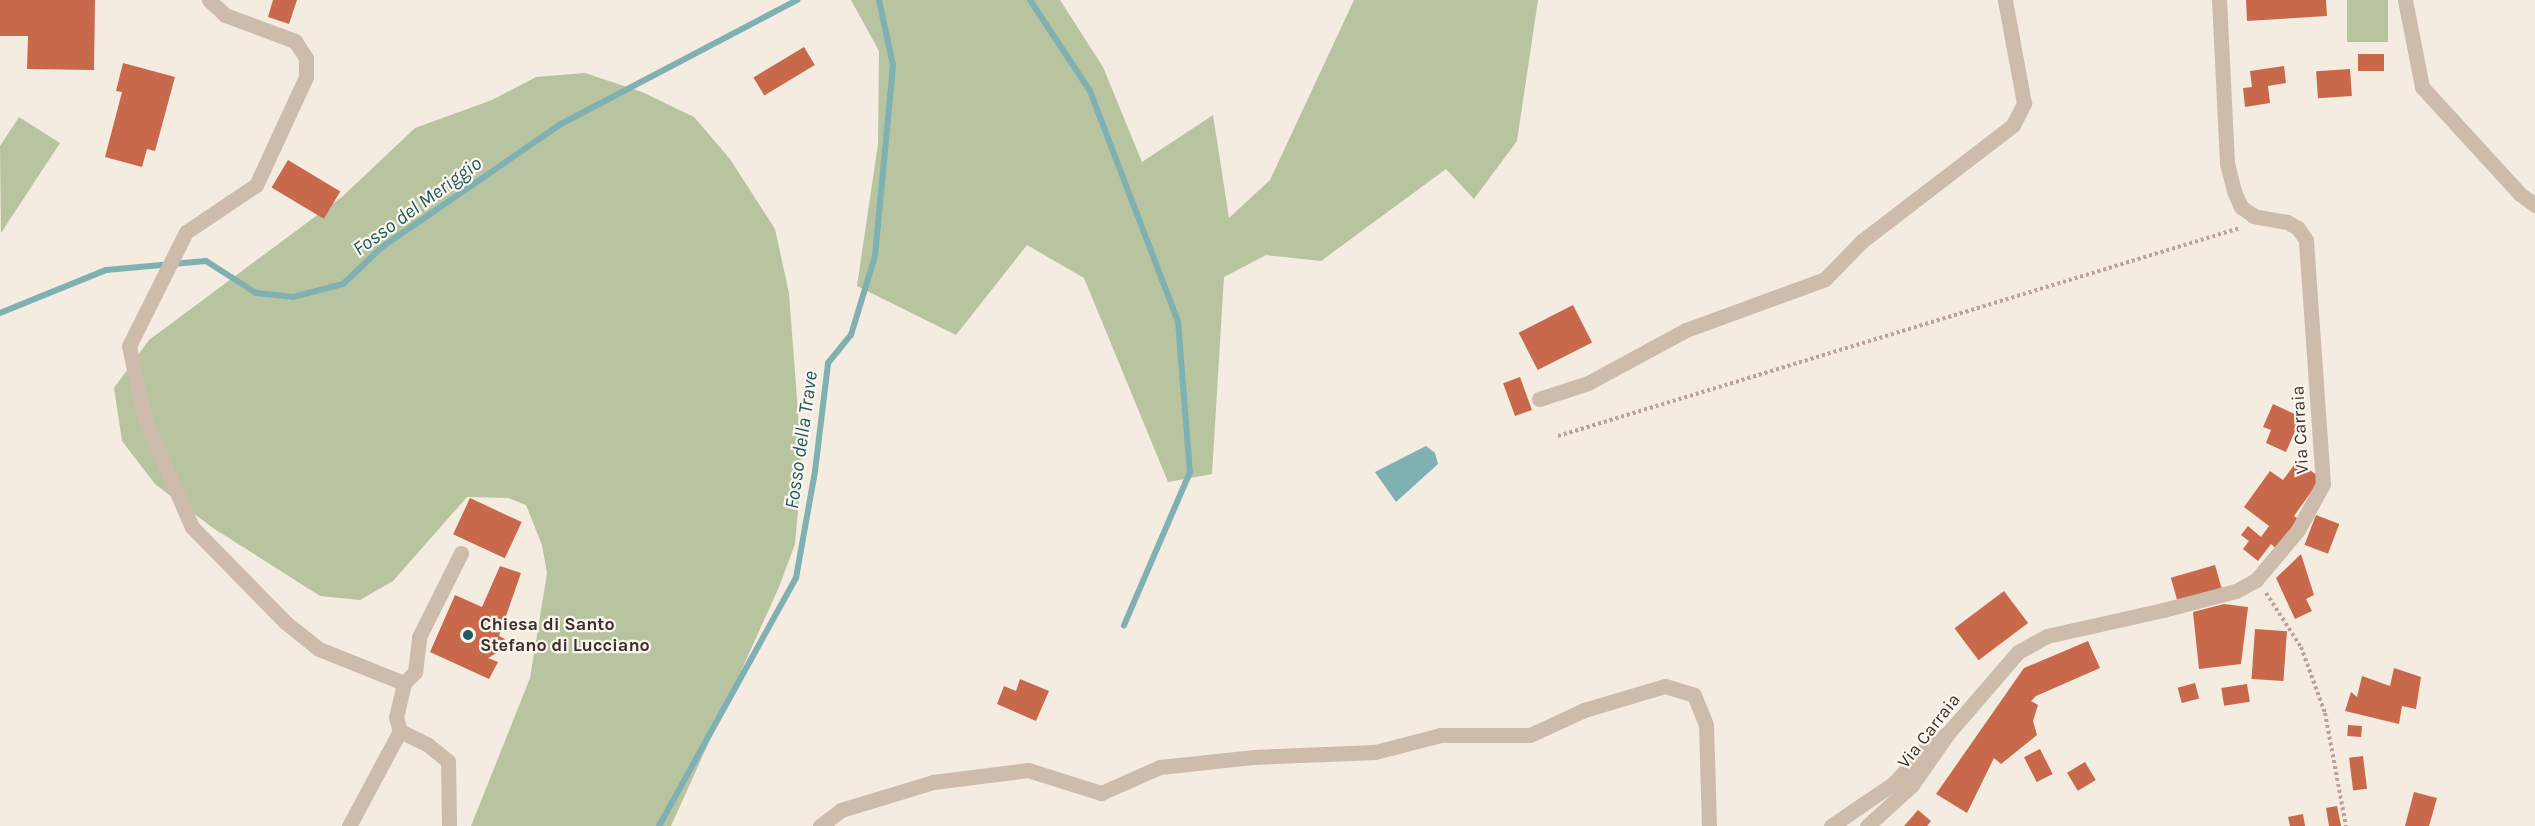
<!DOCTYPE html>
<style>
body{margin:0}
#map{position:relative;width:2535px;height:826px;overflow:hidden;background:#f4ebe1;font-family:Karla,sans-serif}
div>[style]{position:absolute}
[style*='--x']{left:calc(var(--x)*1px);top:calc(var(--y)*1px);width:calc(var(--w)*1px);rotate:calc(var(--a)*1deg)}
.green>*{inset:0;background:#b8c4a0;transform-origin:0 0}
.water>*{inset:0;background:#7fb0b2}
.stream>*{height:6px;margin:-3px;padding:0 3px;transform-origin:3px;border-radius:3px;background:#7fb0b2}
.building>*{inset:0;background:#c8694b;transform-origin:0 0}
.path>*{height:4px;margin-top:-2px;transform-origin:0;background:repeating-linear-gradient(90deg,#b9a596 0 3px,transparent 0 6px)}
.minor>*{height:15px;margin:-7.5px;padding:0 7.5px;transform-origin:7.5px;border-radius:7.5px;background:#cdbbac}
.dots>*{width:16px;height:16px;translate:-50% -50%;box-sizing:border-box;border:3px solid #fbf5ee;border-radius:50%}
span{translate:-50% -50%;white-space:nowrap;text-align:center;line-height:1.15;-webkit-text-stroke:4.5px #fbf5ee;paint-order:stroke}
.street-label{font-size:18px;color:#3b302b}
.poi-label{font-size:18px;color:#3b302b;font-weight:700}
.left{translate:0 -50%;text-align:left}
.water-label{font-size:20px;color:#1f5a5e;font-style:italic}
</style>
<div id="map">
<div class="green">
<div style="clip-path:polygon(851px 0,1060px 0,1103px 67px,1142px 162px,1213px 115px,1229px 218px,1270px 180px,1354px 0,1538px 0,1517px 141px,1474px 199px,1446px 169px,1321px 261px,1266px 255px,1224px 277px,1212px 474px,1168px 482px,1084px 278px,1027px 245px,956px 335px,857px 286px,878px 144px,879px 51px)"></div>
<div style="left:2347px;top:0;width:41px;height:42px"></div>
<div style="clip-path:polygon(585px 73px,642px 92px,694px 117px,730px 159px,775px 229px,789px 293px,802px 465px,795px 544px,779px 587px,671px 826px,471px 826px,530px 678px,547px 573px,542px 545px,526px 505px,508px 498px,467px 497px,393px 581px,360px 600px,320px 596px,213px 528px,155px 484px,122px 441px,114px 388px,149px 340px,343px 196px,415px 128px,492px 100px,536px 77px)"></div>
<div style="clip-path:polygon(19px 117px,60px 143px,1px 233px,0 146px)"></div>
</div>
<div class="water">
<div style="clip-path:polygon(1426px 446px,1435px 453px,1438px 464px,1396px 502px,1375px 472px)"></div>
</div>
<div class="stream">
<div style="--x:1030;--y:0;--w:109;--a:56.6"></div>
<div style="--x:1090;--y:91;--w:246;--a:69.1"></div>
<div style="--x:1178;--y:321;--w:151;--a:85.5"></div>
<div style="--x:1190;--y:472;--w:167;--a:113.3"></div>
<div style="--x:0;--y:313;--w:114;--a:-22.1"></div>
<div style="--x:106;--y:270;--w:100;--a:-5.1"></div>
<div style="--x:206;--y:261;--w:59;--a:32.6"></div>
<div style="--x:256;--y:293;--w:37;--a:6"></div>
<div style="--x:293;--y:297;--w:52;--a:-14.6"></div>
<div style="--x:343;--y:284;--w:54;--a:-43.5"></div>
<div style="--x:382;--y:247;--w:217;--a:-34.5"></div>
<div style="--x:561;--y:124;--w:267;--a:-27.7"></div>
<div style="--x:659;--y:826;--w:283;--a:-61.1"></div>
<div style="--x:796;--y:578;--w:109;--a:-79.9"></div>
<div style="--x:815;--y:471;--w:109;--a:-83.1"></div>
<div style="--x:828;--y:363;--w:36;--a:-51"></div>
<div style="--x:851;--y:335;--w:83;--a:-73.1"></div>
<div style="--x:875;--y:256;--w:192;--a:-84.6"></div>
<div style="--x:893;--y:65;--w:66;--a:-102.2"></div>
</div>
<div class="building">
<div style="clip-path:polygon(0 0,95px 0,94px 70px,27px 69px,28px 36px,0 36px)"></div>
<div style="clip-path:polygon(273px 0,297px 0,289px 24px,268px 17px)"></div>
<div style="clip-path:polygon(2246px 0,2326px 0,2327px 16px,2247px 21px)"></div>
<div style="left:804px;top:47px;width:21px;height:59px;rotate:59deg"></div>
<div style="left:2358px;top:54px;width:26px;height:17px"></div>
<div style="clip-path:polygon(123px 63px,175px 77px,155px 151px,147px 149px,142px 167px,105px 157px,122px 92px,116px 91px)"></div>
<div style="clip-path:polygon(2284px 66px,2286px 83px,2268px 86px,2270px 103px,2245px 107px,2243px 88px,2252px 87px,2250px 71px)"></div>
<div style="left:2350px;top:69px;width:27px;height:34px;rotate:86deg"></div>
<div style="left:288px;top:160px;width:61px;height:32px;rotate:31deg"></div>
<div style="left:1573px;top:305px;width:42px;height:61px;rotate:63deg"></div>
<div style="left:1520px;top:377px;width:35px;height:18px;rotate:70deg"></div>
<div style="clip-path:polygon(2273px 404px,2301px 417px,2286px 452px,2266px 443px,2271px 430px,2263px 427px)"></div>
<div style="clip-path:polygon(2297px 461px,2321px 478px,2294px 516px,2301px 521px,2279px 551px,2271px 544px,2258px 561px,2243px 549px,2249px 541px,2241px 535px,2248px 526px,2261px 537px,2269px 526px,2244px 507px,2270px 471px,2283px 480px)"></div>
<div style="left:470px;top:498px;width:57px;height:40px;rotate:25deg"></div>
<div style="left:2316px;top:515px;width:25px;height:32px;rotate:21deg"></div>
<div style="clip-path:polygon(2301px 554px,2314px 595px,2306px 599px,2312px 611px,2295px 619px,2276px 578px)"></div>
<div style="left:2215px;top:565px;width:26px;height:46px;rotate:74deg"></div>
<div style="clip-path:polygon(500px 566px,521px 573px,499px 636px,505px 639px,503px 643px,496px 640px,500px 651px,488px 658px,498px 662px,489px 679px,430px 652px,455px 595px,482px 607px)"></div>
<div style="left:2004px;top:591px;width:40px;height:62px;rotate:53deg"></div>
<div style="clip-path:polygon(2224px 604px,2248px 607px,2241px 664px,2199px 669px,2193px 612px)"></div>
<div style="left:2255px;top:629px;width:32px;height:50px;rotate:4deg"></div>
<div style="clip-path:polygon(2088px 641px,2100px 668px,2036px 696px,2031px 701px,2038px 705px,2033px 721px,2037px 735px,2001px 764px,1994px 758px,1967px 813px,1936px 794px,2024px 668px)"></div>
<div style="clip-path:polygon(2394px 668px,2421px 677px,2416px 709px,2402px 706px,2399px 724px,2345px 711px,2351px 692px,2357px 697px,2362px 676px,2390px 686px)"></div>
<div style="clip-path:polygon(1020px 679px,1049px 691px,1036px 721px,997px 704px,1004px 686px,1016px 691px)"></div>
<div style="left:2195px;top:683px;width:16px;height:18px;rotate:75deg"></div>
<div style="left:2247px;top:684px;width:18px;height:26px;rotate:81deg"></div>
<div style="left:2348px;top:725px;width:14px;height:11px;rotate:4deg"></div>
<div style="left:2040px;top:749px;width:28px;height:18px;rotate:63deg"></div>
<div style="left:2363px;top:756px;width:33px;height:14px;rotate:83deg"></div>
<div style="left:2085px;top:762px;width:21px;height:21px;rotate:59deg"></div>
<div style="clip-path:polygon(2414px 792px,2437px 798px,2429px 826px,2405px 826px)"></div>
<div style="clip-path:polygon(2337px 806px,2341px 826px,2329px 826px,2326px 808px)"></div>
<div style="clip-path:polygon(1918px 810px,1931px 821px,1927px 826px,1904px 826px)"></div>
<div style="clip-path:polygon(2303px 814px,2305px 826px,2290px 826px,2288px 817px)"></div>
</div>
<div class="path">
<div style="--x:1558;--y:436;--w:713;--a:-16.96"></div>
<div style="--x:2266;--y:593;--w:64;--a:57.1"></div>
<div style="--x:2301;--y:647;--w:70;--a:70"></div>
<div style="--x:2325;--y:713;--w:115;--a:79.5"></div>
</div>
<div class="minor">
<div style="--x:209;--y:0;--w:22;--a:43"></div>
<div style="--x:225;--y:15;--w:75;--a:20.4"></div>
<div style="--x:295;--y:41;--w:20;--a:57"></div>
<div style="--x:306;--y:58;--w:19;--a:90"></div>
<div style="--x:306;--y:77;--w:119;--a:114.8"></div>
<div style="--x:256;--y:185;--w:84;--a:146.1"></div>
<div style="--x:186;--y:232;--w:127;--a:116.6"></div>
<div style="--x:129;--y:346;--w:76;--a:77.8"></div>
<div style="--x:145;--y:420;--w:117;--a:66.3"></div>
<div style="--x:192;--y:527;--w:133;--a:45.6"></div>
<div style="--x:285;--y:622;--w:43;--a:38.5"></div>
<div style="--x:319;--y:649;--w:92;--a:21.8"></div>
<div style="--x:404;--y:683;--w:35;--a:103"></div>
<div style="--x:396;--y:717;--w:15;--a:74"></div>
<div style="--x:400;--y:731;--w:30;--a:26"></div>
<div style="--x:427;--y:744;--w:27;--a:39"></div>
<div style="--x:448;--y:761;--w:65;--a:89.1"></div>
<div style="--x:2405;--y:0;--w:89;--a:78.9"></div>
<div style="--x:2422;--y:87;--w:145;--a:47.5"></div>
<div style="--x:2520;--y:194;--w:19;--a:36"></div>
<div style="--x:1539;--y:399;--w:52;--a:-18.1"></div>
<div style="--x:1588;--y:383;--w:111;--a:-28.4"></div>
<div style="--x:1686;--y:330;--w:148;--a:-20.1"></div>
<div style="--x:1825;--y:279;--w:53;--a:-45.8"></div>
<div style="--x:1862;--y:241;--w:190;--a:-37.5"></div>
<div style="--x:2013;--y:125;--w:25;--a:-63"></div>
<div style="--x:2024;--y:103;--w:105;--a:-100.5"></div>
<div style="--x:404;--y:683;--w:16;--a:-45"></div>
<div style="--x:415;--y:672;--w:35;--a:-83"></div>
<div style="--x:419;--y:637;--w:94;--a:-63.4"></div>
<div style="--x:349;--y:826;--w:108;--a:-61.8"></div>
<div style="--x:820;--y:826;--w:26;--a:-37"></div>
<div style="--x:841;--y:810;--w:96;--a:-16.9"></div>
<div style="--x:933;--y:782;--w:96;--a:-7.2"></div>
<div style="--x:1028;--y:770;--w:77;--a:17.5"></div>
<div style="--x:1101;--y:793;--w:64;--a:-23.8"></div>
<div style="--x:1160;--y:767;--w:95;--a:-6.1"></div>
<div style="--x:1254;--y:757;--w:121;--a:-2.4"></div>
<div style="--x:1375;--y:752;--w:68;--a:-14.4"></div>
<div style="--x:1441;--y:735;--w:89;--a:0"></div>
<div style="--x:1530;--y:735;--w:60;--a:-24.8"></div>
<div style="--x:1584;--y:710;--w:84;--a:-16.5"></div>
<div style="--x:1665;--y:686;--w:30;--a:17"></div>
<div style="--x:1694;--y:695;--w:32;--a:68"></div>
<div style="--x:1706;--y:725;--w:101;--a:88.3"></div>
<div style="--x:1831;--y:826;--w:76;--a:-34.3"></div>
<div style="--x:1894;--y:783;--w:45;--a:-47.7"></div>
<div style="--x:1924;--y:750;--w:26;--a:-36"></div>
<div style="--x:1867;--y:826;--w:61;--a:-42.3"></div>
<div style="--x:1912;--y:785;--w:65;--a:-55.1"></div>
<div style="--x:1949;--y:732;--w:106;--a:-49.2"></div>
<div style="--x:2018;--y:652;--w:33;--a:-29"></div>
<div style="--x:2047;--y:636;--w:119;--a:-12.6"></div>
<div style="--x:2163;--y:610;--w:75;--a:-14.6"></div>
<div style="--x:2236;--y:591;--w:23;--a:-29"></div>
<div style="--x:2256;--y:580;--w:65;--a:-50"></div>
<div style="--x:2298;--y:530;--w:52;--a:-61.5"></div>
<div style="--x:2323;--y:484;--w:245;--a:-94"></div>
<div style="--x:2306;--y:240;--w:14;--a:-124"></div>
<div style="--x:2298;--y:228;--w:13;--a:-151"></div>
<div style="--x:2287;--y:222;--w:34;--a:-170"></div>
<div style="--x:2254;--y:216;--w:16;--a:-145"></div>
<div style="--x:2241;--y:207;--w:17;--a:-114"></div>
<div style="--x:2234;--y:191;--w:29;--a:-104"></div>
<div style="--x:2227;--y:163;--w:163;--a:-92.8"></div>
</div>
<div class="dots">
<div style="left:468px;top:635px;background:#1f5a5e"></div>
</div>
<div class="street-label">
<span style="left:2300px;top:430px;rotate:-93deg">Via Carraia</span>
<span style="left:1929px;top:731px;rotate:-52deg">Via Carraia</span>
</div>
<div class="poi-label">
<span class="left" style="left:480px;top:635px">Chiesa di Santo<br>Stefano di Lucciano</span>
</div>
<div class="water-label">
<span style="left:417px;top:206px;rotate:-36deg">Fosso del Meriggio</span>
<span style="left:801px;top:440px;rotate:-82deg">Fosso della Trave</span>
</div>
</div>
